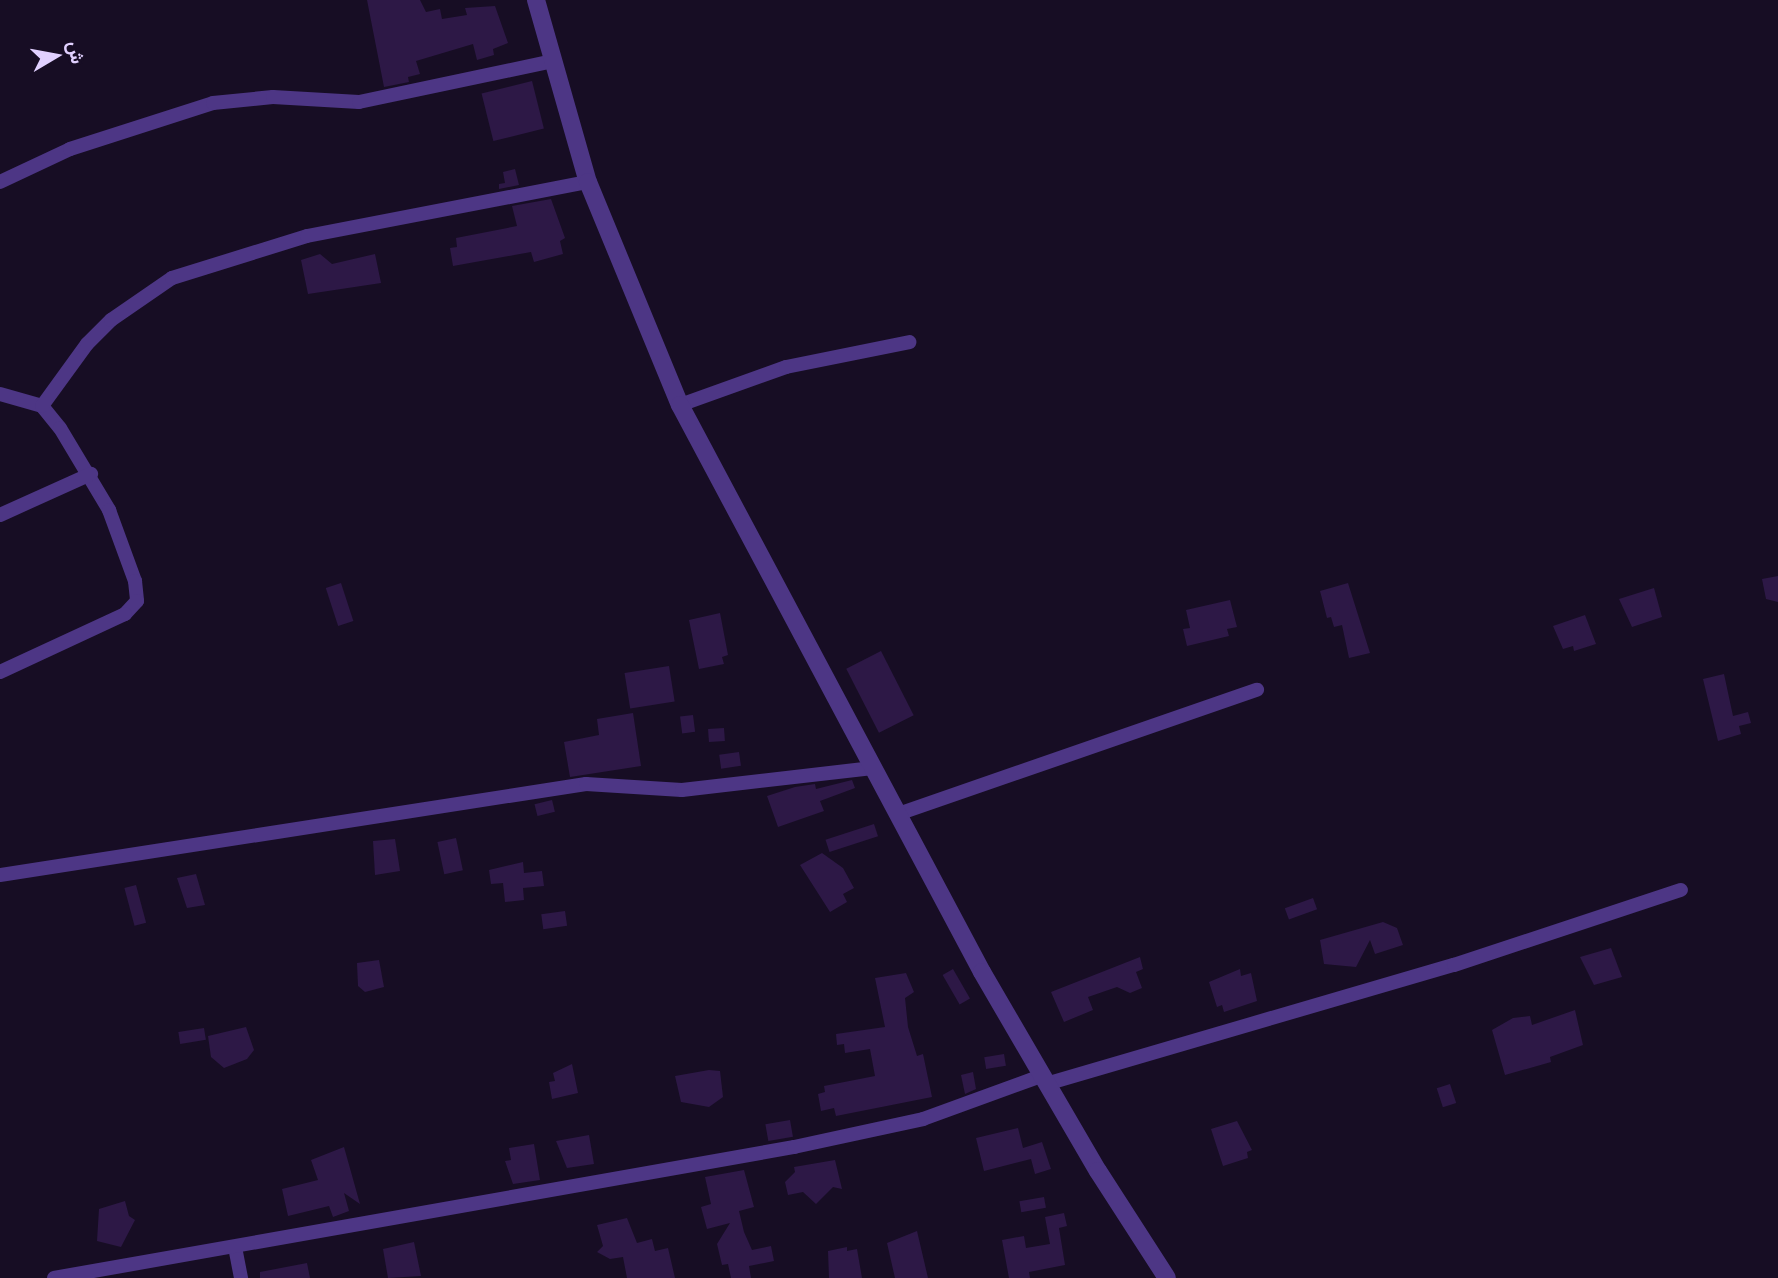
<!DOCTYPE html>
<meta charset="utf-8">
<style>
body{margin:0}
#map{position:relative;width:1778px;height:1278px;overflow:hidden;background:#170d24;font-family:"IBM Plex Sans",Vazirmatn,sans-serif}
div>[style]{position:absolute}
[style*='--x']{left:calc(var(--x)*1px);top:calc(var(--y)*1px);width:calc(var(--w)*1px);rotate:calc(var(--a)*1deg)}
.building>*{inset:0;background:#2d1846;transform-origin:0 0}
.minor>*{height:14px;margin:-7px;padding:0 7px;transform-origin:7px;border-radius:7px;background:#4d3685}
.tertiary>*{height:18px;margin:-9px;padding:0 9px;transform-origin:9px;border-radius:9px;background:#4d3685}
span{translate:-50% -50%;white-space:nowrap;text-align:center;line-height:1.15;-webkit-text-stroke:5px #170d24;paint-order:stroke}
.north{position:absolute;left:21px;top:21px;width:70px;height:70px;-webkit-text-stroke:5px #170d24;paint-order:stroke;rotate:80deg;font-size:19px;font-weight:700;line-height:28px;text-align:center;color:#e1d0ff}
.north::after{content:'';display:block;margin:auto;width:24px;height:32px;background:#e1d0ff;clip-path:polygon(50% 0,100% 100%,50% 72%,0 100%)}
</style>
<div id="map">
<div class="building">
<div style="clip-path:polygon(367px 0,420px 0,426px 12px,440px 9px,442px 19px,467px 15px,465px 8px,495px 6px,508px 43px,493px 49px,494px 55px,477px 60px,473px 44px,416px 61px,420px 74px,408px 77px,409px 82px,384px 87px)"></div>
<div style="left:532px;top:81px;width:49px;height:52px;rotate:76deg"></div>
<div style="clip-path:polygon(515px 169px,519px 185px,499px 189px,499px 184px,505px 183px,503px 172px)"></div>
<div style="clip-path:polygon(551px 199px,565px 238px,560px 241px,563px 254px,534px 262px,531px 252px,453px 266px,450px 248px,457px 247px,456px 238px,517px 226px,512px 206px)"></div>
<div style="clip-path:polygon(320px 254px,332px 264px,375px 254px,381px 283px,308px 294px,301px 260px)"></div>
<div style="clip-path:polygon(1778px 576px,1778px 602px,1766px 599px,1762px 579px)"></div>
<div style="left:341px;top:583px;width:40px;height:16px;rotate:72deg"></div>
<div style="clip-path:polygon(1348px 583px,1370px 653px,1349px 658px,1342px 625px,1334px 627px,1331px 617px,1327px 618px,1320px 591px)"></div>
<div style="clip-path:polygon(1654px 588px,1662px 617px,1632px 627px,1619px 599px)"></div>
<div style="clip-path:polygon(1230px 600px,1237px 627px,1227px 629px,1229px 636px,1187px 646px,1183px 629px,1190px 628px,1186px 610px)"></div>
<div style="clip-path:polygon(720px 613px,728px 655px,722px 657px,724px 664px,699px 669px,689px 620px)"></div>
<div style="clip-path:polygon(1585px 615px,1596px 644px,1574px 651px,1573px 646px,1563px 649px,1553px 626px)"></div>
<div style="left:881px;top:651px;width:72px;height:39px;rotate:63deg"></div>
<div style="left:669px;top:666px;width:36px;height:45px;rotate:81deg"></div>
<div style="clip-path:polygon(1724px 674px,1733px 716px,1748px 712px,1751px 723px,1739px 726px,1741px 734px,1718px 741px,1703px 679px)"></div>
<div style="clip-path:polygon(633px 713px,641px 766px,570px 777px,564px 742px,599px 735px,597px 719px)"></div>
<div style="left:693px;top:715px;width:17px;height:13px;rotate:83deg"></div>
<div style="left:724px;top:728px;width:13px;height:16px;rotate:86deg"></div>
<div style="left:739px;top:752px;width:14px;height:20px;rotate:82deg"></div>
<div style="clip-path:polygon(852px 780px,855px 788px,820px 801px,824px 811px,778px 827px,767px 796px,795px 787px,815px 784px,816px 789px)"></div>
<div style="left:552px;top:800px;width:12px;height:18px;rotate:76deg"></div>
<div style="left:874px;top:824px;width:13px;height:51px;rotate:72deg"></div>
<div style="left:456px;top:838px;width:33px;height:19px;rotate:78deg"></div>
<div style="clip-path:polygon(395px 839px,400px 871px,375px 875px,373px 841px)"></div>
<div style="clip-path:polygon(822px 853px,843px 868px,854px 888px,843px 894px,847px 902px,830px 912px,800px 865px)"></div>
<div style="clip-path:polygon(523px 862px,524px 873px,542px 871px,544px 886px,523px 888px,524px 900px,505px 902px,503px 883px,491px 884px,489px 870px)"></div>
<div style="clip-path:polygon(196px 874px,205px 905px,187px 908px,177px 878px)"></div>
<div style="left:136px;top:885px;width:39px;height:12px;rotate:75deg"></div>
<div style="left:1313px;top:898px;width:12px;height:30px;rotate:70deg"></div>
<div style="left:565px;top:911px;width:15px;height:24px;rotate:82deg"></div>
<div style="clip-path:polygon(1383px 922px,1397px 928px,1403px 945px,1375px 954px,1370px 940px,1356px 967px,1324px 964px,1320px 940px)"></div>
<div style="clip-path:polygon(1611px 948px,1622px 977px,1594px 985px,1580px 957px)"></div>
<div style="clip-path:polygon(1140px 957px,1143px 969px,1136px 972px,1142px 988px,1130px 993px,1117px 987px,1088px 997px,1093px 1010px,1064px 1022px,1051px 992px)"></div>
<div style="clip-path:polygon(379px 960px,384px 987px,365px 992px,358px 986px,357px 963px)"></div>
<div style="left:953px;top:969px;width:34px;height:12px;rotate:60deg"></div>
<div style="clip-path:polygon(1240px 969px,1241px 976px,1251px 973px,1257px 1001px,1224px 1012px,1222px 1005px,1217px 1007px,1209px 982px)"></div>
<div style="clip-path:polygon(906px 973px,914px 992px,905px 998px,908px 1027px,917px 1056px,923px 1054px,932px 1097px,836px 1116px,834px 1108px,821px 1111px,818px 1094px,825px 1092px,824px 1086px,875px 1076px,870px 1049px,845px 1053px,844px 1044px,837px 1045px,836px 1034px,885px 1027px,875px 978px)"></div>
<div style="clip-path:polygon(1575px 1010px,1583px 1045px,1550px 1057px,1551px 1062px,1505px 1075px,1492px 1030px,1513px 1018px,1530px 1016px,1532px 1025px)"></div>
<div style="clip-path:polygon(246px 1027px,254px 1050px,247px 1059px,224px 1068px,211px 1057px,208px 1036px)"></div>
<div style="left:204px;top:1028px;width:12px;height:26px;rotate:81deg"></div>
<div style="left:1004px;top:1054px;width:12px;height:20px;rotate:81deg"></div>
<div style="clip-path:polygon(572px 1064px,578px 1093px,552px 1099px,549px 1082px,555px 1081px,553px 1073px)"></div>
<div style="clip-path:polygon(709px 1070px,720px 1071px,723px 1097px,709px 1107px,681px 1102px,675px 1076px)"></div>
<div style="clip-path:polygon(973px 1072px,976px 1089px,965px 1094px,961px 1075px)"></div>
<div style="left:1450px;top:1084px;width:20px;height:14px;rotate:72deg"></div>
<div style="left:790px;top:1120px;width:17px;height:25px;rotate:80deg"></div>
<div style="clip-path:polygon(1237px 1121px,1252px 1150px,1247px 1152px,1248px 1158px,1223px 1166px,1211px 1129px)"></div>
<div style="clip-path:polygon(1018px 1128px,1023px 1148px,1042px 1142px,1051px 1169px,1035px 1174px,1031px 1159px,984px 1171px,976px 1138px)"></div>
<div style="clip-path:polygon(589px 1135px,594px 1164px,567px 1168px,556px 1141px)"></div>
<div style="clip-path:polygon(534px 1144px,540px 1180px,513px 1184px,505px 1161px,511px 1160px,509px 1148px)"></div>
<div style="clip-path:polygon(344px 1147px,360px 1204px,344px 1193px,349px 1211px,333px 1217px,329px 1206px,288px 1216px,282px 1189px,318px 1180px,311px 1160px)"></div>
<div style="clip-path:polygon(835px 1160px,842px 1189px,833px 1187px,816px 1204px,803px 1192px,788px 1195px,785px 1182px,795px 1172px,794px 1167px)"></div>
<div style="clip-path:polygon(744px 1170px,754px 1207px,739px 1211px,744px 1232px,752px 1250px,771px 1246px,774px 1261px,749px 1266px,751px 1278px,731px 1278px,728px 1264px,722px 1265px,717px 1244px,730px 1223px,707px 1229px,701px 1207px,711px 1204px,705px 1177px)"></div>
<div style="left:1044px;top:1197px;width:11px;height:25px;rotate:80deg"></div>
<div style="clip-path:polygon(125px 1201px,129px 1216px,135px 1220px,121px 1247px,97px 1241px,99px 1209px)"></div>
<div style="clip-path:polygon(1064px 1213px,1067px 1226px,1059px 1228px,1065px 1265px,1029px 1272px,1030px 1278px,1009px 1278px,1002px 1240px,1024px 1236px,1026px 1248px,1050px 1244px,1045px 1217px)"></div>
<div style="clip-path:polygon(627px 1218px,637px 1243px,652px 1239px,655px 1251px,668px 1248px,675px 1278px,627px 1278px,623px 1257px,610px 1259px,597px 1252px,603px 1246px,597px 1225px)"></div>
<div style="clip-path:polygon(917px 1231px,928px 1278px,895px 1278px,887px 1243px)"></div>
<div style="clip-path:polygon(414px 1242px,421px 1276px,388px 1278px,383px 1249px)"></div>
<div style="clip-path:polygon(847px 1247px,847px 1251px,857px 1249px,862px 1278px,829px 1278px,828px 1251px)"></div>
<div style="clip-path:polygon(307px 1263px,310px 1278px,260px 1278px,260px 1272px)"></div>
</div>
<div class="minor">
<div style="--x:0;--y:182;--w:77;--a:-25.2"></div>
<div style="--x:70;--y:149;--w:150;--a:-17.8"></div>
<div style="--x:213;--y:103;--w:60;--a:-5.7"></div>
<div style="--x:273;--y:97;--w:86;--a:3.3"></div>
<div style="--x:359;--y:102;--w:199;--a:-11.9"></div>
<div style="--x:0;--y:394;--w:44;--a:15.9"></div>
<div style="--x:42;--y:406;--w:28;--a:51"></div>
<div style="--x:60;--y:428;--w:96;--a:59.1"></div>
<div style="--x:109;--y:510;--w:76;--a:69.9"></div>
<div style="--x:135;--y:581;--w:20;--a:84"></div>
<div style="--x:137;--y:601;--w:18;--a:133"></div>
<div style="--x:125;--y:614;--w:138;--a:155.1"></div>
<div style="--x:680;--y:405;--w:113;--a:-19.7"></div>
<div style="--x:786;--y:367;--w:126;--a:-11.4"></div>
<div style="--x:42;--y:406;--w:77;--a:-54"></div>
<div style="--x:87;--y:344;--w:34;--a:-45"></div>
<div style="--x:111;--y:320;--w:74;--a:-34.5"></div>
<div style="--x:172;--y:278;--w:141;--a:-17.3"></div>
<div style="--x:307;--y:236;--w:286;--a:-10.9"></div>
<div style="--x:0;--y:515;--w:100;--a:-24.3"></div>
<div style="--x:898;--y:814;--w:380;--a:-19.1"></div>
<div style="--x:0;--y:875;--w:593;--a:-8.83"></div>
<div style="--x:586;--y:784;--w:96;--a:3.6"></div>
<div style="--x:682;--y:790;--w:192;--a:-6.6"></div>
<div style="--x:1046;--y:1084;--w:425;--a:-16.3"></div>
<div style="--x:1454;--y:965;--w:239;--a:-18.3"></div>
<div style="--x:235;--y:1247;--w:32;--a:79"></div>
<div style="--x:54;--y:1278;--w:752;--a:-10.04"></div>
<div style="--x:794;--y:1147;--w:132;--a:-12.2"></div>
<div style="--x:923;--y:1119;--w:126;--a:-20"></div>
</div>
<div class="tertiary">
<div style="--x:536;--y:0;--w:189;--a:74.1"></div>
<div style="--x:588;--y:182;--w:241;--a:67.6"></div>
<div style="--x:680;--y:405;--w:642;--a:61.96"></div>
<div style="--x:982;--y:972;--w:230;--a:59.8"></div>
<div style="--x:1098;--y:1171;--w:127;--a:57.2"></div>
</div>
<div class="north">ش</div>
</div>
